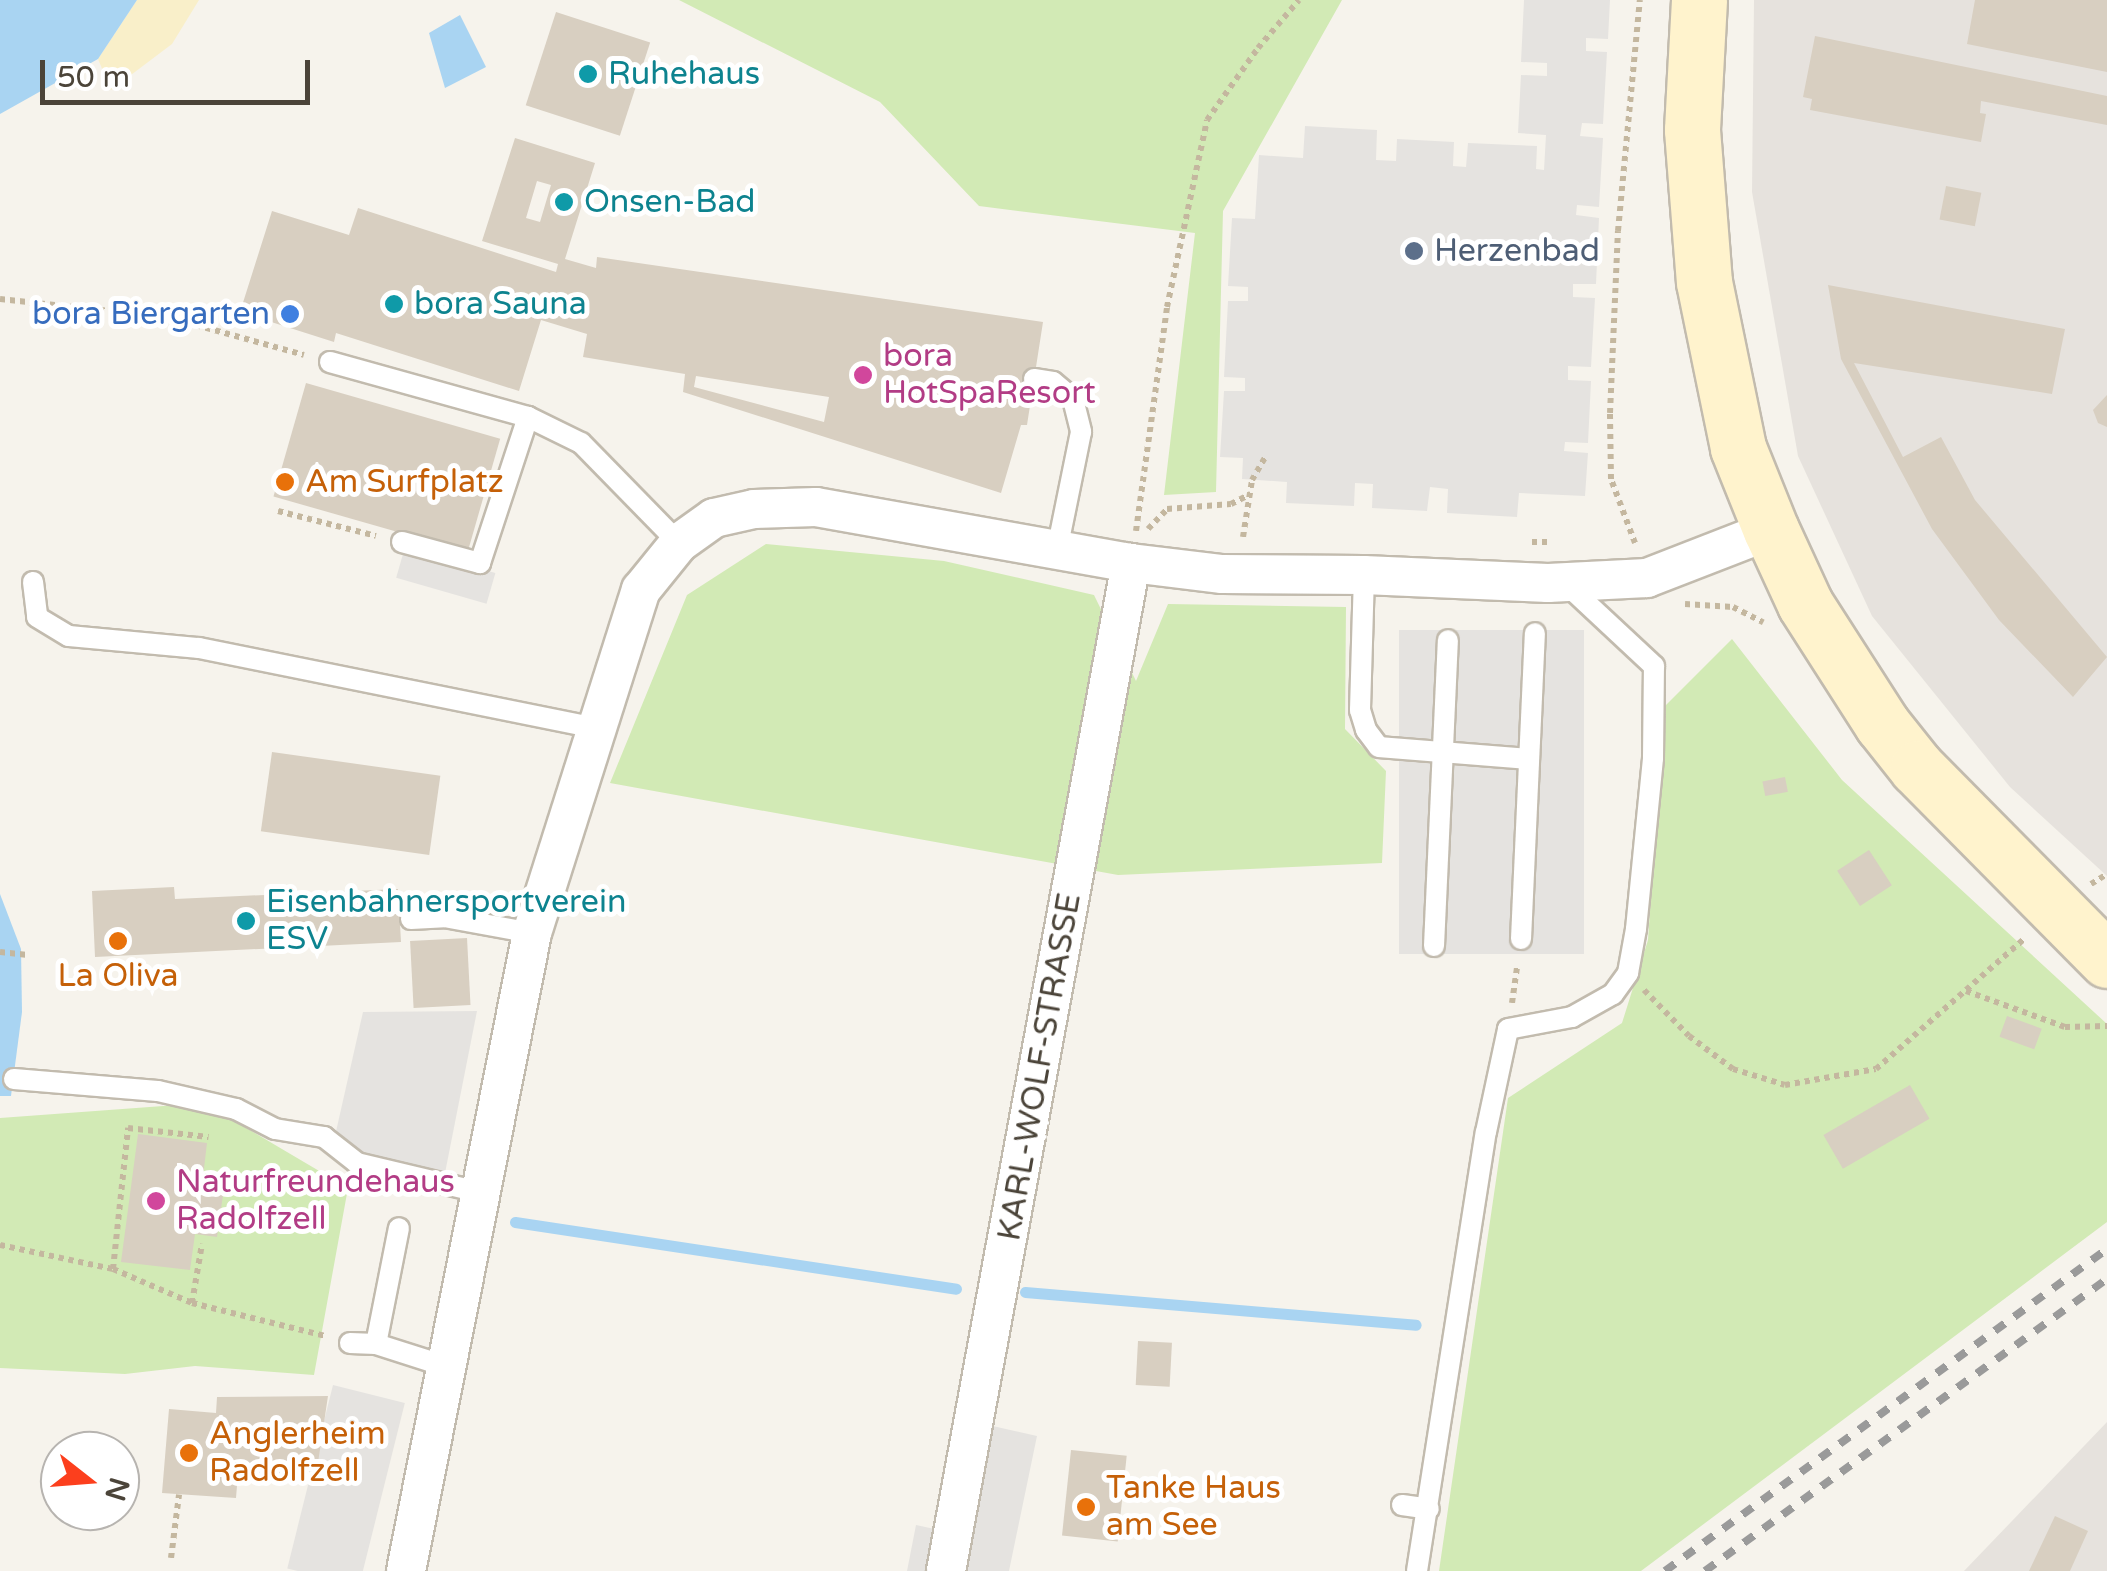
<!DOCTYPE html>
<style>
body{margin:0}
#map{position:relative;width:2107px;height:1571px;overflow:hidden;background:#f6f3ec;font-family:"Varela Round",sans-serif}
div>[style]{position:absolute}
[style*='--x']{left:calc(var(--x)*1px);top:calc(var(--y)*1px);width:calc(var(--w)*1px);rotate:calc(var(--a)*1deg)}
.industrial>*{inset:0;background:#e6e2dd}
.green>*{inset:0;background:#d2eab5}
.sand>*{inset:0;background:#f9efc9}
.parking>*{inset:0;background:#e5e3e0;transform-origin:0 0}
.water>*{inset:0;background:#a9d4f2}
.stream>*{height:11px;margin:-5.5px;padding:0 5.5px;transform-origin:5.5px;border-radius:5.5px;background:#a9d4f2}
.building>*{inset:0;background:#d8cfc1;transform-origin:0 0}
.path>*{height:6px;margin-top:-3px;transform-origin:0;background:repeating-linear-gradient(90deg,#c4b79f 0 5px,transparent 0 10px)}
.roads{filter:drop-shadow(2px 0 #c2bbae) drop-shadow(-2px 0 #c2bbae) drop-shadow(0 2px #c2bbae) drop-shadow(0 -2px #c2bbae)}
.lane>*{height:20px;margin:-10px;padding:0 10px;transform-origin:10px;border-radius:10px;background:#fff}
.street>*{height:38px;margin:-19px;padding:0 19px;transform-origin:19px;border-radius:19px;background:#fff}
.secondary>*{height:55px;margin:-27.5px;padding:0 27.5px;transform-origin:27.5px;border-radius:27.5px;background:#fff3cd}
.rail>*{height:8px;margin-top:-4px;transform-origin:0;background:repeating-linear-gradient(90deg,#9a9a9a 0 12px,transparent 0 24px)}
.dots>*{width:28px;height:28px;translate:-50% -50%;box-sizing:border-box;border:5px solid #fff;border-radius:50%}
span{translate:-50% -50%;white-space:nowrap;text-align:center;line-height:1.15;-webkit-text-stroke:10px #fff;paint-order:stroke}
.culture-label{font-size:32px;color:#0d838f}
.left{translate:0 -50%;text-align:left}
.service-label{font-size:32px;color:#4e5e75}
.shop-label{font-size:32px;color:#366cbe}
.right{translate:-100% -50%;text-align:right}
.hotel-label{font-size:32px;color:#b23c85}
.food-label{font-size:32px;color:#c56008}
.street-label{font-size:32px;color:#4b4439}
.north{position:absolute;left:40px;top:1431px;width:100px;height:100px;box-sizing:border-box;background:#fff;border:2px solid #b7b4b0;border-radius:50%;rotate:107deg;font-size:28px;font-weight:700;line-height:40px;text-align:center;color:#4b4439}
.north::after{content:'';display:block;margin:auto;width:35px;height:45px;background:#fc3f1d;clip-path:polygon(50% 0,100% 100%,50% 72%,0 100%)}
.scale{position:absolute;left:40px;top:60px;width:270px;height:45px;box-sizing:border-box;border:5px solid #4b4439;border-top:0;padding-left:12px;font-size:30px;line-height:35px;white-space:nowrap;color:#4b4439;-webkit-text-stroke:8px #fff;paint-order:stroke}
</style>
<div id="map">
<div class="industrial">
<div style="clip-path:polygon(1754px 0,2107px 0,2107px 876px,2010px 787px,1872px 616px,1798px 456px,1752px 192px)"></div>
<div style="clip-path:polygon(2107px 1422px,2107px 1571px,1964px 1571px)"></div>
</div>
<div class="green">
<div style="clip-path:polygon(679px 0,1342px 0,1223px 211px,1216px 492px,1164px 495px,1195px 233px,979px 206px,880px 102px)"></div>
<div style="clip-path:polygon(766px 544px,944px 561px,1094px 595px,1136px 681px,1168px 604px,1346px 607px,1345px 729px,1386px 771px,1382px 863px,1118px 875px,610px 783px,687px 595px)"></div>
<div style="clip-path:polygon(1732px 639px,1842px 780px,2107px 1024px,2107px 1222px,1641px 1571px,1439px 1571px,1508px 1098px,1622px 1023px,1648px 940px,1664px 707px)"></div>
<div style="clip-path:polygon(204px 1103px,348px 1188px,314px 1375px,195px 1366px,125px 1374px,0 1368px,0 1118px)"></div>
</div>
<div class="sand">
<div style="clip-path:polygon(137px 0,199px 0,172px 44px,111px 90px,98px 59px)"></div>
</div>
<div class="parking">
<div style="clip-path:polygon(1524px 0,1610px 0,1608px 39px,1586px 38px,1586px 51px,1607px 52px,1603px 124px,1582px 123px,1580px 136px,1603px 138px,1599px 207px,1577px 205px,1576px 215px,1599px 218px,1596px 284px,1573px 284px,1573px 297px,1595px 298px,1591px 367px,1568px 366px,1568px 380px,1591px 381px,1588px 443px,1565px 442px,1564px 451px,1588px 453px,1585px 496px,1519px 493px,1517px 517px,1447px 513px,1448px 489px,1430px 487px,1427px 511px,1372px 508px,1373px 484px,1355px 483px,1354px 506px,1286px 503px,1287px 482px,1242px 479px,1243px 458px,1220px 457px,1224px 391px,1245px 391px,1245px 378px,1224px 377px,1228px 301px,1248px 301px,1248px 287px,1228px 286px,1232px 218px,1255px 219px,1259px 155px,1303px 158px,1305px 126px,1377px 130px,1376px 160px,1396px 161px,1397px 139px,1454px 142px,1453px 166px,1466px 167px,1468px 143px,1537px 146px,1536px 169px,1544px 170px,1546px 135px,1518px 133px,1521px 75px,1547px 76px,1547px 63px,1521px 62px)"></div>
<div style="left:405px;top:547px;width:94px;height:32px;rotate:16deg"></div>
<div style="left:1399px;top:630px;width:185px;height:324px"></div>
<div style="clip-path:polygon(477px 1011px,445px 1173px,353px 1154px,335px 1136px,363px 1012px)"></div>
<div style="left:333px;top:1385px;width:74px;height:189px;rotate:14deg"></div>
<div style="clip-path:polygon(975px 1422px,1037px 1436px,1009px 1571px,907px 1571px,916px 1525px,953px 1533px)"></div>
</div>
<div class="water">
<div style="clip-path:polygon(0 0,137px 0,98px 59px,0 114px)"></div>
<div style="clip-path:polygon(460px 15px,486px 67px,445px 88px,429px 33px)"></div>
<div style="clip-path:polygon(0 894px,21px 949px,22px 1012px,11px 1096px,0 1096px)"></div>
</div>
<div class="stream">
<div style="--x:515;--y:1222;--w:446;--a:8.6"></div>
<div style="--x:1025;--y:1292;--w:392;--a:4.8"></div>
</div>
<div class="building">
<div style="clip-path:polygon(1975px 0,2107px 0,2107px 72px,1967px 44px)"></div>
<div style="left:556px;top:12px;width:99px;height:98px;rotate:18deg"></div>
<div style="clip-path:polygon(1815px 36px,2107px 96px,2107px 125px,1981px 101px,1980px 113px,1986px 114px,1981px 142px,1810px 110px,1812px 99px,1803px 97px)"></div>
<div style="clip-path:polygon(evenodd,515px 138px,595px 163px,565px 259px,596px 268px,597px 257px,1043px 322px,1027px 425px,1021px 425px,1001px 493px,683px 392px,685px 374px,583px 357px,587px 334px,541px 320px,519px 391px,336px 333px,334px 342px,240px 312px,272px 211px,349px 235px,358px 208px,556px 272px,558px 264px,482px 241px,515px 138px,537px 181px,551px 185px,540px 222px,526px 218px,537px 181px,515px 138px,696px 376px,829px 397px,824px 422px,694px 387px,696px 376px)"></div>
<div style="left:1946px;top:186px;width:36px;height:34px;rotate:11deg"></div>
<div style="clip-path:polygon(1828px 285px,2065px 329px,2052px 394px,1854px 363px,1903px 457px,1941px 437px,1975px 500px,2107px 657px,2073px 697px,1999px 620px,1932px 529px,1841px 359px)"></div>
<div style="left:306px;top:383px;width:202px;height:118px;rotate:16deg"></div>
<div style="clip-path:polygon(2107px 395px,2107px 427px,2098px 423px,2093px 410px)"></div>
<div style="left:272px;top:752px;width:170px;height:80px;rotate:8deg"></div>
<div style="left:1785px;top:777px;width:15px;height:23px;rotate:79deg"></div>
<div style="left:1869px;top:850px;width:42px;height:38px;rotate:57deg"></div>
<div style="clip-path:polygon(174px 887px,175px 899px,398px 889px,401px 942px,95px 957px,92px 891px)"></div>
<div style="left:467px;top:938px;width:67px;height:57px;rotate:87deg"></div>
<div style="left:2007px;top:1016px;width:37px;height:22px;rotate:20deg"></div>
<div style="left:1910px;top:1085px;width:39px;height:100px;rotate:60deg"></div>
<div style="clip-path:polygon(138px 1134px,207px 1143px,202px 1185px,224px 1188px,217px 1237px,195px 1234px,190px 1270px,121px 1262px)"></div>
<div style="left:1138px;top:1341px;width:34px;height:44px;rotate:3deg"></div>
<div style="clip-path:polygon(328px 1396px,316px 1476px,238px 1473px,236px 1498px,162px 1493px,169px 1409px,216px 1413px,217px 1397px)"></div>
<div style="left:1071px;top:1450px;width:56px;height:86px;rotate:6deg"></div>
<div style="clip-path:polygon(2055px 1516px,2088px 1531px,2070px 1571px,2029px 1571px)"></div>
</div>
<div class="path">
<div style="--x:0;--y:299;--w:168;--a:6.2"></div>
<div style="--x:167;--y:317;--w:142;--a:15.5"></div>
<div style="--x:278;--y:511;--w:101;--a:14.3"></div>
<div style="--x:1148;--y:529;--w:28;--a:-46"></div>
<div style="--x:1167;--y:509;--w:64;--a:-4.5"></div>
<div style="--x:1231;--y:504;--w:22;--a:-27"></div>
<div style="--x:1136;--y:531;--w:226;--a:-82.1"></div>
<div style="--x:1167;--y:307;--w:191;--a:-77.9"></div>
<div style="--x:1207;--y:120;--w:88;--a:-54.7"></div>
<div style="--x:1258;--y:48;--w:63;--a:-49.5"></div>
<div style="--x:1243;--y:537;--w:58;--a:-81"></div>
<div style="--x:1252;--y:480;--w:28;--a:-60"></div>
<div style="--x:1532;--y:542;--w:19;--a:0"></div>
<div style="--x:1635;--y:543;--w:68;--a:-110.6"></div>
<div style="--x:1611;--y:479;--w:66;--a:-90.9"></div>
<div style="--x:1610;--y:413;--w:182;--a:-87.5"></div>
<div style="--x:1618;--y:231;--w:232;--a:-84.6"></div>
<div style="--x:1685;--y:604;--w:48;--a:3.6"></div>
<div style="--x:1733;--y:607;--w:34;--a:27"></div>
<div style="--x:2091;--y:884;--w:19;--a:-32"></div>
<div style="--x:0;--y:952;--w:28;--a:6"></div>
<div style="--x:1644;--y:990;--w:64;--a:45.6"></div>
<div style="--x:1689;--y:1036;--w:55;--a:36.9"></div>
<div style="--x:1733;--y:1069;--w:54;--a:17.1"></div>
<div style="--x:1785;--y:1085;--w:92;--a:-10"></div>
<div style="--x:1876;--y:1069;--w:197;--a:-41.3"></div>
<div style="--x:1966;--y:991;--w:105;--a:20"></div>
<div style="--x:2065;--y:1027;--w:42;--a:-1.4"></div>
<div style="--x:1512;--y:1003;--w:37;--a:-82"></div>
<div style="--x:0;--y:1245;--w:116;--a:12"></div>
<div style="--x:113;--y:1269;--w:86;--a:23.3"></div>
<div style="--x:192;--y:1303;--w:137;--a:13.9"></div>
<div style="--x:113;--y:1269;--w:142;--a:-83.9"></div>
<div style="--x:128;--y:1128;--w:81;--a:6.4"></div>
<div style="--x:192;--y:1303;--w:60;--a:-80.4"></div>
<div style="--x:171;--y:1558;--w:64;--a:-82.8"></div>
</div>
<div class="roads">
<div class="lane">
<div style="--x:330;--y:362;--w:205;--a:15.5"></div>
<div style="--x:528;--y:417;--w:59;--a:26.1"></div>
<div style="--x:581;--y:443;--w:140;--a:45.6"></div>
<div style="--x:1034;--y:379;--w:19;--a:9"></div>
<div style="--x:1053;--y:382;--w:26;--a:40"></div>
<div style="--x:1073;--y:399;--w:34;--a:76"></div>
<div style="--x:1081;--y:432;--w:120;--a:101.5"></div>
<div style="--x:402;--y:542;--w:81;--a:15.1"></div>
<div style="--x:480;--y:563;--w:154;--a:-71.8"></div>
<div style="--x:1364;--y:575;--w:135;--a:91.7"></div>
<div style="--x:1360;--y:710;--w:21;--a:73"></div>
<div style="--x:1366;--y:730;--w:21;--a:53"></div>
<div style="--x:1379;--y:747;--w:150;--a:4.6"></div>
<div style="--x:33;--y:582;--w:35;--a:83"></div>
<div style="--x:37;--y:617;--w:37;--a:31"></div>
<div style="--x:69;--y:636;--w:131;--a:5.3"></div>
<div style="--x:199;--y:648;--w:403;--a:11.4"></div>
<div style="--x:411;--y:919;--w:33;--a:-3"></div>
<div style="--x:444;--y:917;--w:89;--a:10.3"></div>
<div style="--x:1521;--y:939;--w:306;--a:-87.4"></div>
<div style="--x:1434;--y:946;--w:306;--a:-87.4"></div>
<div style="--x:14;--y:1079;--w:144;--a:4.8"></div>
<div style="--x:158;--y:1091;--w:80;--a:13"></div>
<div style="--x:236;--y:1109;--w:44;--a:27.1"></div>
<div style="--x:275;--y:1129;--w:50;--a:9.3"></div>
<div style="--x:324;--y:1137;--w:42;--a:38.2"></div>
<div style="--x:357;--y:1163;--w:125;--a:13.4"></div>
<div style="--x:350;--y:1343;--w:26;--a:2"></div>
<div style="--x:376;--y:1344;--w:72;--a:17.7"></div>
<div style="--x:376;--y:1344;--w:118;--a:-78.8"></div>
<div style="--x:1402;--y:1505;--w:27;--a:8"></div>
<div style="--x:1417;--y:1571;--w:444;--a:-81.1"></div>
<div style="--x:1486;--y:1132;--w:105;--a:-77.9"></div>
<div style="--x:1508;--y:1029;--w:65;--a:-10.6"></div>
<div style="--x:1572;--y:1017;--w:47;--a:-29.3"></div>
<div style="--x:1613;--y:994;--w:26;--a:-54"></div>
<div style="--x:1628;--y:973;--w:45;--a:-79.7"></div>
<div style="--x:1636;--y:929;--w:172;--a:-84.3"></div>
<div style="--x:1653;--y:758;--w:92;--a:-89.4"></div>
<div style="--x:1654;--y:666;--w:122;--a:-137"></div>
</div>
<div class="street">
<div style="--x:406;--y:1571;--w:650;--a:-78.83"></div>
<div style="--x:532;--y:933;--w:360;--a:-72.4"></div>
<div style="--x:641;--y:590;--w:60;--a:-51"></div>
<div style="--x:679;--y:543;--w:43;--a:-35.5"></div>
<div style="--x:714;--y:518;--w:41;--a:-12.7"></div>
<div style="--x:754;--y:509;--w:62;--a:-1.8"></div>
<div style="--x:816;--y:507;--w:320;--a:10.1"></div>
<div style="--x:1131;--y:563;--w:92;--a:6.9"></div>
<div style="--x:1222;--y:574;--w:142;--a:0.4"></div>
<div style="--x:1364;--y:575;--w:184;--a:2.5"></div>
<div style="--x:1548;--y:583;--w:99;--a:-2.9"></div>
<div style="--x:1647;--y:578;--w:133;--a:-21.2"></div>
<div style="--x:946;--y:1571;--w:1025;--a:-79.6"></div>
</div>
<div class="secondary">
<div style="--x:1699;--y:0;--w:130;--a:93.1"></div>
<div style="--x:1692;--y:130;--w:152;--a:85.5"></div>
<div style="--x:1704;--y:282;--w:169;--a:78.4"></div>
<div style="--x:1738;--y:448;--w:88;--a:68.1"></div>
<div style="--x:1771;--y:530;--w:81;--a:65.3"></div>
<div style="--x:1805;--y:604;--w:143;--a:57.3"></div>
<div style="--x:1882;--y:724;--w:56;--a:51.5"></div>
<div style="--x:1917;--y:768;--w:270;--a:45.3"></div>
</div>
</div>
<div class="rail">
<div style="--x:1665;--y:1571;--w:547;--a:-36.07"></div>
<div style="--x:1705;--y:1571;--w:497;--a:-36"></div>
</div>
<div class="dots">
<div style="left:588px;top:74px;background:#0f9aa8"></div>
<div style="left:564px;top:202px;background:#0f9aa8"></div>
<div style="left:1414px;top:251px;background:#5c6f8a"></div>
<div style="left:394px;top:304px;background:#0f9aa8"></div>
<div style="left:290px;top:314px;background:#3f7fe0"></div>
<div style="left:863px;top:375px;background:#d1479c"></div>
<div style="left:285px;top:482px;background:#e8710a"></div>
<div style="left:246px;top:921px;background:#0f9aa8"></div>
<div style="left:118px;top:941px;background:#e8710a"></div>
<div style="left:156px;top:1201px;background:#d1479c"></div>
<div style="left:189px;top:1453px;background:#e8710a"></div>
<div style="left:1086px;top:1507px;background:#e8710a"></div>
</div>
<div class="culture-label">
<span class="left" style="left:608px;top:74px">Ruhehaus</span>
<span class="left" style="left:584px;top:202px">Onsen-Bad</span>
<span class="left" style="left:414px;top:304px">bora Sauna</span>
<span class="left" style="left:266px;top:921px">Eisenbahnersportverein<br>ESV</span>
</div>
<div class="service-label">
<span class="left" style="left:1434px;top:251px">Herzenbad</span>
</div>
<div class="shop-label">
<span class="right" style="left:270px;top:314px">bora Biergarten</span>
</div>
<div class="hotel-label">
<span class="left" style="left:883px;top:375px">bora<br>HotSpaResort</span>
<span class="left" style="left:176px;top:1201px">Naturfreundehaus<br>Radolfzell</span>
</div>
<div class="food-label">
<span class="left" style="left:305px;top:482px">Am Surfplatz</span>
<span style="left:118px;top:976px">La Oliva</span>
<span class="left" style="left:209px;top:1453px">Anglerheim<br>Radolfzell</span>
<span class="left" style="left:1106px;top:1507px">Tanke Haus<br>am See</span>
</div>
<div class="street-label">
<span style="left:1040px;top:1067px;rotate:-80deg">KARL-WOLF-STRASSE</span>
</div>
<div class="north">N</div>
<div class="scale">50 m</div>
</div>
